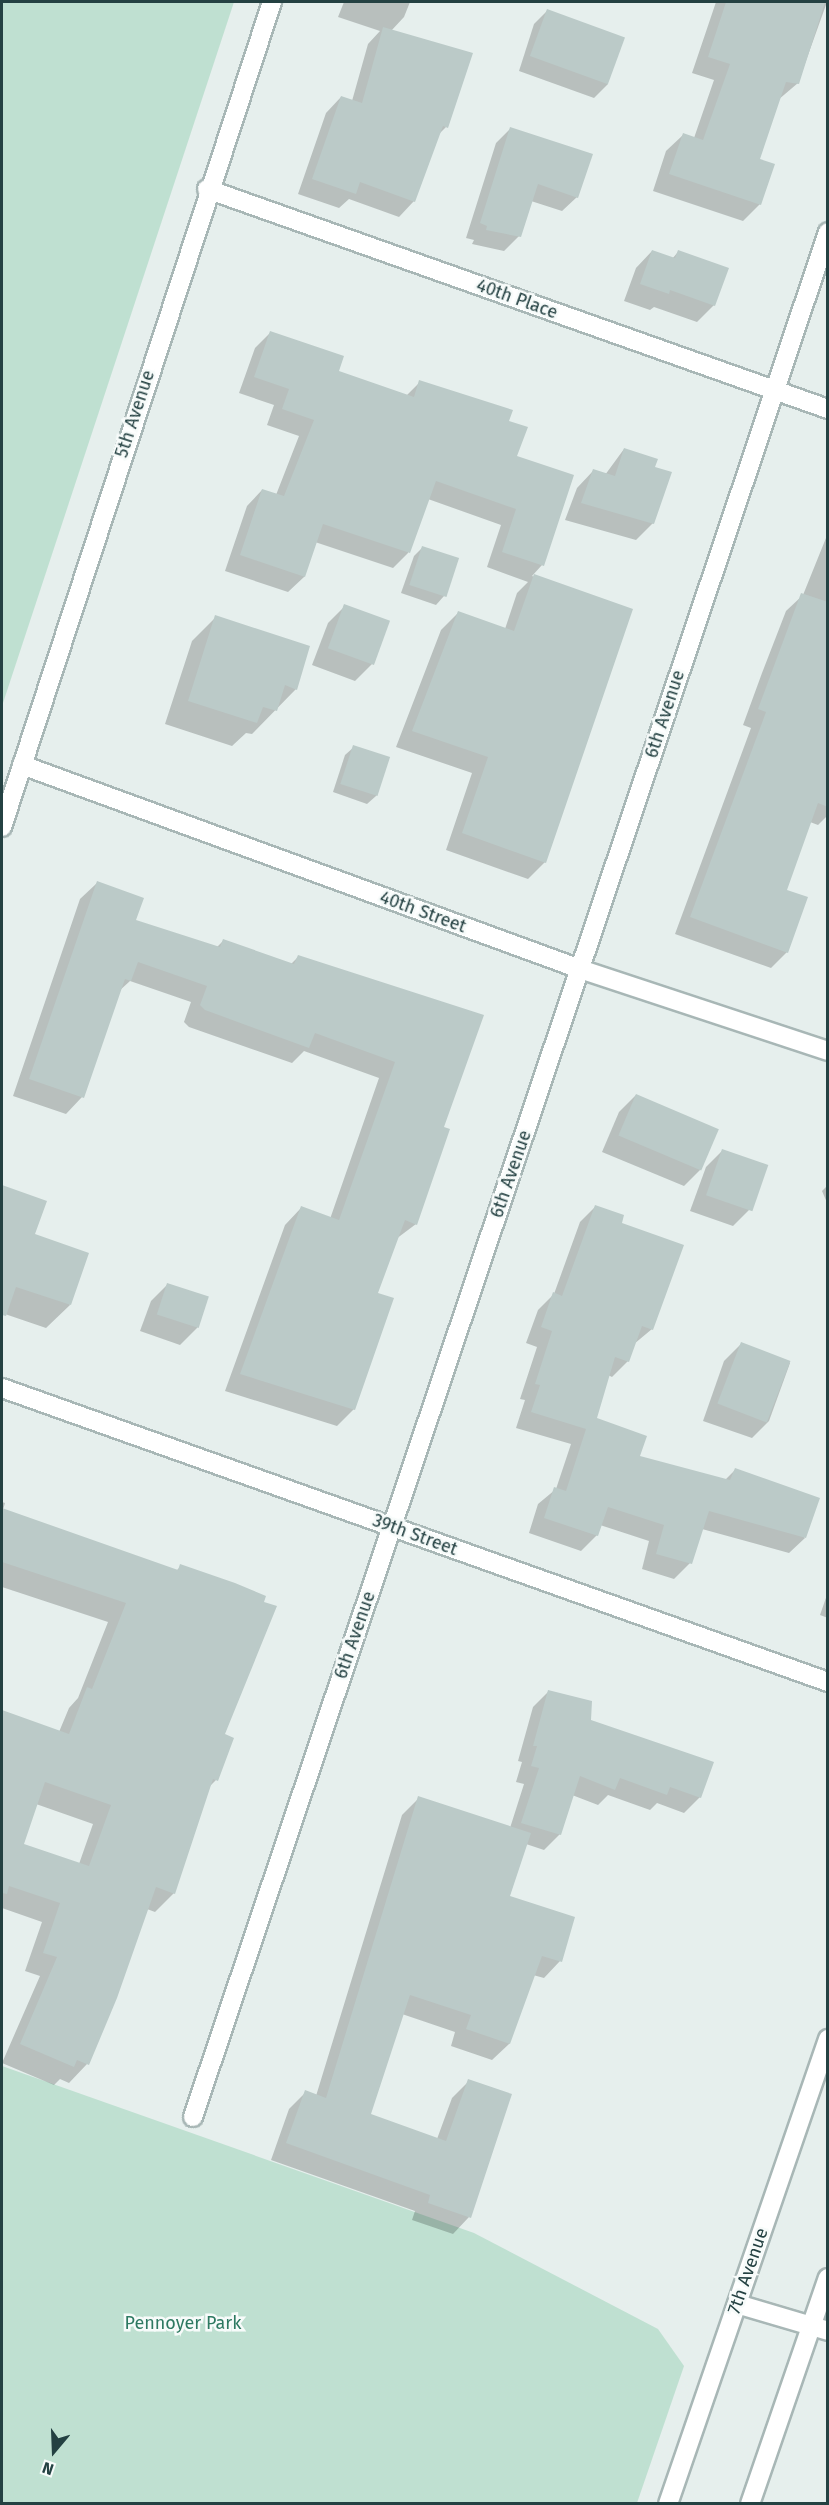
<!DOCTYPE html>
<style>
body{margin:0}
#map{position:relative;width:829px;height:2505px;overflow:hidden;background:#e6efed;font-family:"Fira Sans",sans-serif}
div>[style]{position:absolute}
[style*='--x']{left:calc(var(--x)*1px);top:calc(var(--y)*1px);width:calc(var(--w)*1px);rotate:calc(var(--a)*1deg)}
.green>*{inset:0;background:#bfe0d1}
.shadow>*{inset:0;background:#0003}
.building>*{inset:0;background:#bbcac8;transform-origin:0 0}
.roads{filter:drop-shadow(2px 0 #a8b7b6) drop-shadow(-2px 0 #a8b7b6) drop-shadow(0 2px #a8b7b6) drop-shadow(0 -2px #a8b7b6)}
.minor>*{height:18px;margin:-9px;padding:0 9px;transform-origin:9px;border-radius:9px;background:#fff}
span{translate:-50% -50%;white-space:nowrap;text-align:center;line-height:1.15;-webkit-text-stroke:5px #f7fbfa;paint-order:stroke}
.street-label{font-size:18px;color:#244142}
.park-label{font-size:18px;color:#2d7961}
.frame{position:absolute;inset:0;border:3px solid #244142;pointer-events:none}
.north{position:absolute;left:24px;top:2421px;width:60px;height:60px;-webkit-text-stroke:4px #f7fbfa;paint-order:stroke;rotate:199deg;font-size:16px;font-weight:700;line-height:24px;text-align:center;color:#244142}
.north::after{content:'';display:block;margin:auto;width:21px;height:27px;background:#244142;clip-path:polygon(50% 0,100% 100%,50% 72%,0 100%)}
</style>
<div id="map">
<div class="green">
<div style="clip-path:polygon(2px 2px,234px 2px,2px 706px)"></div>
<div style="clip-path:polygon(2px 2066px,474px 2233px,658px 2329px,684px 2366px,637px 2503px,2px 2503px)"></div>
</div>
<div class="shadow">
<div style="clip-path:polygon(344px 2px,410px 2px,404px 17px,391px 31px,446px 127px,437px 136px,414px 201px,399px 217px,349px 199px,339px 208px,298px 194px,326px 113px,341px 97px,352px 101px,368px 44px,380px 31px,338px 17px)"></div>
<div style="clip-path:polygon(716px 2px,827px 2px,798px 83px,778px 100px,758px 160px,760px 204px,743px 221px,653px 191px,666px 151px,683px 135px,694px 138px,714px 80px,692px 73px)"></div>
<div style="clip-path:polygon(548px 10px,608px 84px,594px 98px,519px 71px,534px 24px)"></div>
<div style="clip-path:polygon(510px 129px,577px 197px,562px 211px,531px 201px,519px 236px,504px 251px,472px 244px,474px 240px,466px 238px,496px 143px)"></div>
<div style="clip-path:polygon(652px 251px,672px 259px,678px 252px,714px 305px,697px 322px,654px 307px,650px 310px,624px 301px,636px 268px)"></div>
<div style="clip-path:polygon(271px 332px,337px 372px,406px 396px,420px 382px,507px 422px,542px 565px,532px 576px,631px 610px,545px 862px,528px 879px,446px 850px,472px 773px,396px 747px,441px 630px,458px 613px,505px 629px,517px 593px,528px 582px,487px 567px,501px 525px,428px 499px,408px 553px,393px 568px,315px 542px,304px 577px,288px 592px,225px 571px,247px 506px,262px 490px,276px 495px,299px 436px,267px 425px,274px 405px,239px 393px,255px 348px)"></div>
<div style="clip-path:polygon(624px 449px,653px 468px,653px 523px,636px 540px,565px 520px,577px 488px,593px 471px,605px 475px)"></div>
<div style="clip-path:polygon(828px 533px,828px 815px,818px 825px,810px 822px,785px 891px,787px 952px,771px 968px,675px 934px,751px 728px,743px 725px,762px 673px,786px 611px,803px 595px)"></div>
<div style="clip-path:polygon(422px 548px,444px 596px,436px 605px,401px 593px,414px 556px)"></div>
<div style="clip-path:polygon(345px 606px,372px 664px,355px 681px,312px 665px,328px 623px)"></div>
<div style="clip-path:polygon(216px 617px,296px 689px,252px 734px,246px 733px,232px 746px,165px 724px,192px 641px)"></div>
<div style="clip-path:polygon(354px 747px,388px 758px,376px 796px,367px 804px,333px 792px,345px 755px)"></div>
<div style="clip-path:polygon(97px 883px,134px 921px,216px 948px,223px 941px,291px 964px,298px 957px,482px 1016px,442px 1128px,416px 1224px,396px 1239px,376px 1294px,354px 1409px,337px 1426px,225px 1391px,285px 1225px,301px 1208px,330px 1219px,379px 1078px,304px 1051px,292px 1063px,189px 1027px,184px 1022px,191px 1002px,130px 981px,118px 992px,82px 1097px,66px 1114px,13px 1096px,80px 899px)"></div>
<div style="clip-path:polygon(636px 1095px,701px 1169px,684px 1186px,602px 1152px,619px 1112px)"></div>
<div style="clip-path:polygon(723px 1150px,750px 1209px,733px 1226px,690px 1211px,706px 1167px)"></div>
<div style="clip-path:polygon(828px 1185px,828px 1205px,822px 1191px)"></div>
<div style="clip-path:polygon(2px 1187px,45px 1202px,33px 1235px,70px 1305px,46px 1328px,2px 1313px)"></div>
<div style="clip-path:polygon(596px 1206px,620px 1224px,652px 1329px,634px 1344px,628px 1361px,612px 1377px,608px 1375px,595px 1419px,638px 1457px,725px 1480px,735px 1470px,805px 1538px,789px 1553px,702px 1529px,690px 1563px,674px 1579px,642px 1569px,649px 1541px,600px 1525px,597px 1535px,581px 1551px,529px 1533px,538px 1504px,556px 1489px,571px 1444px,516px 1428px,525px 1400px,520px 1399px,537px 1347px,526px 1343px,538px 1310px,554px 1294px,580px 1222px)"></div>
<div style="clip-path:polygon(168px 1284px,207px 1298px,197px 1328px,180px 1345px,140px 1331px,151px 1301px)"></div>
<div style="clip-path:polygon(741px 1344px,790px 1363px,769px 1421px,752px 1438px,703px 1421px,724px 1361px)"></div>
<div style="clip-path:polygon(evenodd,2px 1502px,5px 1503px,3px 1510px,176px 1571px,181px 1566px,223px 1735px,216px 1780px,209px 1787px,174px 1893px,155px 1912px,147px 1909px,87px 2064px,69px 2083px,60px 2079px,54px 2085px,2px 2063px,40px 1976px,25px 1971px,42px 1922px,2px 1908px,2px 1712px,59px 1732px,69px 1708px,78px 1698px,108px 1622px,2px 1587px,2px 1502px,36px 1804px,93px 1824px,79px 1864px,22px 1845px,36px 1804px)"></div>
<div style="clip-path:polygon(828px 1592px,828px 1618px,820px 1615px)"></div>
<div style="clip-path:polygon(549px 1691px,700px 1797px,684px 1813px,657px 1803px,650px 1810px,608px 1795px,598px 1805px,572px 1795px,560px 1834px,544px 1850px,526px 1844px,509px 1897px,560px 1961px,544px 1978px,533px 1975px,509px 2044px,492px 2060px,451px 2046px,455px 2032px,402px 2014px,369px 2115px,437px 2139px,452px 2098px,469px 2081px,469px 2217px,453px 2234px,412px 2220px,415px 2211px,271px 2160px,289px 2109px,306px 2092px,316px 2096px,402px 1815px,419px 1798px,510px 1828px,524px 1784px,516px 1782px,522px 1762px,518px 1761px,533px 1707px)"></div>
</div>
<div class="building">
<div style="clip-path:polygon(726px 2px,825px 2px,799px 84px,786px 82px,760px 159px,775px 164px,761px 205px,669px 174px,683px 133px,703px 140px,730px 64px,708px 57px)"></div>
<div style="left:547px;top:9px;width:83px;height:50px;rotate:20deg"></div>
<div style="clip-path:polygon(383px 27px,473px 53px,448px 128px,443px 126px,415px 202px,360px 182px,356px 194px,312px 179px,341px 96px,362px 103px)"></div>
<div style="clip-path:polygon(510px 127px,593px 154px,578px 198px,538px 184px,521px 237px,486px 230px,487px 226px,480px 223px)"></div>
<div style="clip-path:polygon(652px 250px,675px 258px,678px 250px,729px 268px,715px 306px,670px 290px,669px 294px,640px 284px)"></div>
<div style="clip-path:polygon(270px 331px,344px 356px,339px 371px,414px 397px,419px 380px,513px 410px,509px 421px,528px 427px,517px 456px,574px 475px,544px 566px,502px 552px,516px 509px,436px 481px,410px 553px,323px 524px,305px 577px,240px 555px,262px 489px,284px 496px,314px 420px,282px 409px,289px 389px,254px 377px)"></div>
<div style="clip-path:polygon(624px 448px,658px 459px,655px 467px,672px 472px,654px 524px,581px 503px,593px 469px,615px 476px)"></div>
<div style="left:422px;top:546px;width:39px;height:41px;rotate:18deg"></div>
<div style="clip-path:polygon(534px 574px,633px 609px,546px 863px,462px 833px,488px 757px,412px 731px,458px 611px,514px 631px)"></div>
<div style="clip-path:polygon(801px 593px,828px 602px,828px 807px,818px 803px,787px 890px,808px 897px,788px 953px,690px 917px,766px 712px,758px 709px)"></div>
<div style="left:344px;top:604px;width:49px;height:47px;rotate:20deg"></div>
<div style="clip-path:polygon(215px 615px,310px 646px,297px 690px,285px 685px,277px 711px,263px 707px,257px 723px,188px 701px)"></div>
<div style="left:353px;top:745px;width:39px;height:41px;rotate:18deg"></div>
<div style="clip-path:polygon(97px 881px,144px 898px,136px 920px,220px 947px,223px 939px,294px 964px,298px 955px,484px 1015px,444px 1127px,450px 1129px,417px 1225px,405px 1220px,378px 1293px,394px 1298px,355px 1410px,240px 1374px,301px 1206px,339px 1220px,395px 1062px,315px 1033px,309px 1048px,205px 1010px,200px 1005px,207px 986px,138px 962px,131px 981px,125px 979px,84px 1098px,29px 1079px)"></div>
<div style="left:636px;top:1094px;width:90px;height:45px;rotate:23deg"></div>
<div style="left:722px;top:1149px;width:49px;height:49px;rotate:19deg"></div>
<div style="clip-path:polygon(2px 1185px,47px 1201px,35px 1234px,89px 1253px,71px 1305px,16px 1287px,6px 1316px,2px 1315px)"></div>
<div style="clip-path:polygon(595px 1205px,624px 1215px,622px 1223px,684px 1245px,653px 1330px,642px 1326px,629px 1362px,615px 1357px,597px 1418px,647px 1436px,640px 1456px,730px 1480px,735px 1468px,820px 1498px,806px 1538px,709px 1511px,692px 1564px,656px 1554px,664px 1525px,608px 1507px,598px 1536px,544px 1518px,554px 1487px,566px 1491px,586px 1429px,531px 1412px,540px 1385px,535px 1384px,552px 1331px,541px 1327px,553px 1292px,562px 1296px)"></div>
<div style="left:167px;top:1283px;width:44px;height:33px;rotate:18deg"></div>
<div style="left:741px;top:1342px;width:53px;height:66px;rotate:21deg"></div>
<div style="clip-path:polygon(evenodd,2px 1508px,178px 1570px,180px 1564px,235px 1583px,266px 1596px,264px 1602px,277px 1606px,225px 1734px,234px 1738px,218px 1781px,213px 1779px,175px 1894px,156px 1887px,117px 1998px,89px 2065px,77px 2060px,74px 2067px,20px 2044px,57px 1957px,43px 1953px,60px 1903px,9px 1886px,7px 1894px,2px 1893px,2px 1710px,69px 1734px,87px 1687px,92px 1689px,126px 1603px,2px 1562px,2px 1508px,45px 1782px,111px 1805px,89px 1866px,24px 1844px,45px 1782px)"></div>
<div style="clip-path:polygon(548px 1690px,592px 1701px,591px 1720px,714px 1762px,701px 1798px,670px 1787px,667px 1795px,620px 1778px,615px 1790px,580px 1776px,561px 1835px,521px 1823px,539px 1768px,531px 1766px,537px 1746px,533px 1746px)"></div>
<div style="clip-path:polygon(418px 1796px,531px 1833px,510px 1896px,575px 1917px,562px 1962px,542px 1956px,510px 2044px,466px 2029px,471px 2015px,410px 1995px,371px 2114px,446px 2141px,468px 2079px,512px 2094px,471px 2218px,428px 2203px,430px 2195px,286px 2143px,305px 2090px,326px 2098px)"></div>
</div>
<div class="roads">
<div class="minor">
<div style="--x:207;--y:189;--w:659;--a:19.51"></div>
<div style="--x:22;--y:765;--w:594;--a:20.08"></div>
<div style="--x:580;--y:969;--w:261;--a:18.3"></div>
<div style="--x:2;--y:827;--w:868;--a:-71.88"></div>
<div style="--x:2;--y:1388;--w:877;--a:19.59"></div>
<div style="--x:193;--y:2117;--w:1989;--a:-71.38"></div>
<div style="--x:737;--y:2304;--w:95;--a:16.5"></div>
<div style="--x:668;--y:2504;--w:492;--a:-71"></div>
<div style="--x:750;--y:2504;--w:239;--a:-71"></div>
</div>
</div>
<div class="street-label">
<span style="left:517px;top:299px;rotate:20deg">40th Place</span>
<span style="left:135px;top:414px;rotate:-72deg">5th Avenue</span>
<span style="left:665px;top:714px;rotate:-72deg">6th Avenue</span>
<span style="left:423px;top:912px;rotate:20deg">40th Street</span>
<span style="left:511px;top:1174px;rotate:-71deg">6th Avenue</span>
<span style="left:415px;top:1535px;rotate:20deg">39th Street</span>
<span style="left:355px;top:1635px;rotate:-71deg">6th Avenue</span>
<span style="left:748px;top:2271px;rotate:-71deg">7th Avenue</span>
</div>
<div class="park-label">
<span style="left:183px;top:2323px">Pennoyer Park</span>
</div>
<div class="frame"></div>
<div class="north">N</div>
</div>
